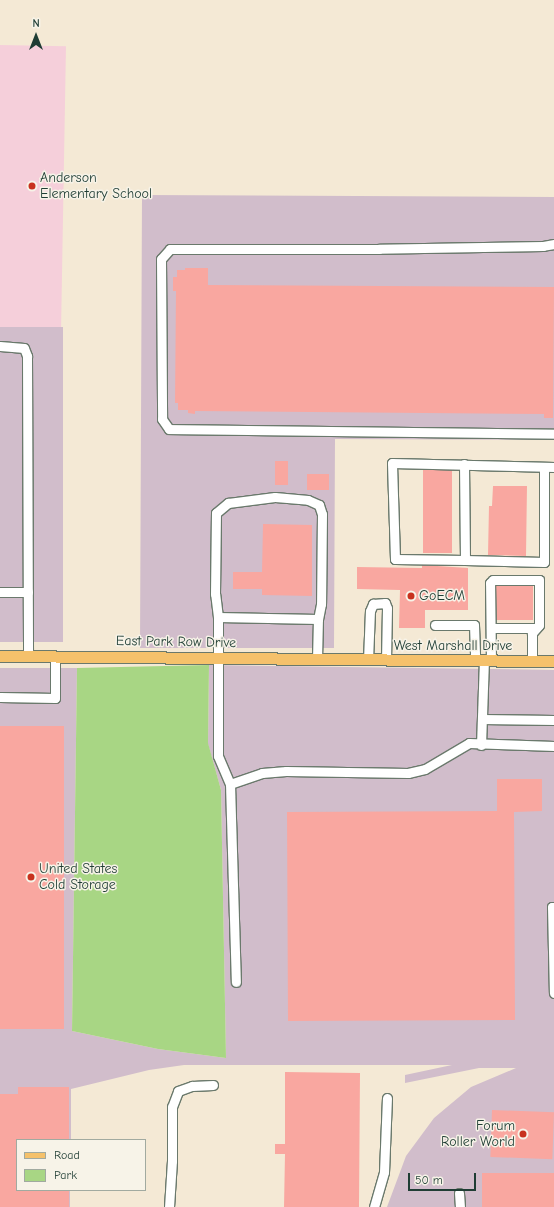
<!DOCTYPE html>
<style>
body{margin:0}
#map{position:relative;width:554px;height:1207px;overflow:hidden;background:#f4e9d5;font-family:"Comic Neue",sans-serif}
div>[style]{position:absolute}
[style*='--x']{left:calc(var(--x)*1px);top:calc(var(--y)*1px);width:calc(var(--w)*1px);rotate:calc(var(--a)*1deg)}
.built>*{inset:0;background:#f5cfda;transform-origin:0 0}
.industrial>*{inset:0;background:#d1bdcb;transform-origin:0 0}
.green>*{inset:0;background:#a8d684}
.building>*{inset:0;background:#f9a7a0;transform-origin:0 0}
.roads{filter:drop-shadow(1px 0 #6a796c) drop-shadow(-1px 0 #6a796c) drop-shadow(0 1px #6a796c) drop-shadow(0 -1px #6a796c)}
.minor>*{height:9px;margin:-4.5px;padding:0 4.5px;transform-origin:4.5px;border-radius:4.5px;background:#fff}
.major>*{height:11px;margin:-5.5px;padding:0 5.5px;transform-origin:5.5px;border-radius:5.5px;background:#f5c16b}
.dots>*{width:11px;height:11px;translate:-50% -50%;box-sizing:border-box;border:2px solid #f7f3e8;border-radius:50%}
span{translate:-50% -50%;white-space:nowrap;text-align:center;line-height:1.15;-webkit-text-stroke:3px #f7f3e8;paint-order:stroke}
.poi-label{font-size:14px;color:#1f3d34}
.left{translate:0 -50%;text-align:left}
.right{translate:-100% -50%;text-align:right}
.street-label{font-size:14px;color:#1f3d34}
.legend{position:absolute;left:16px;top:1139px;width:130px;height:52px;box-sizing:border-box;background:#f7f3e8;border:1px solid #a1aaa0;margin:0;padding:5px 7px;list-style:none;font-size:12px;color:#1f3d34}
.legend li{display:flex;align-items:center;gap:8px;height:20px}
.legend b{width:20px;border:1px solid #a1aaa0}
.north{position:absolute;left:16px;top:16px;width:40px;height:40px;-webkit-text-stroke:3px #f7f3e8;paint-order:stroke;rotate:0deg;font-size:11px;font-weight:700;line-height:16px;text-align:center;color:#1f3d34}
.north::after{content:'';display:block;margin:auto;width:14px;height:18px;background:#1f3d34;clip-path:polygon(50% 0,100% 100%,50% 72%,0 100%)}
.scale{position:absolute;left:408px;top:1173px;width:68px;height:18px;box-sizing:border-box;border:2px solid #1f3d34;border-top:0;padding-left:5px;font-size:12px;line-height:14px;white-space:nowrap;color:#1f3d34;-webkit-text-stroke:3px #f7f3e8;paint-order:stroke}
</style>
<div id="map">
<div class="built">
<div style="left:0;top:45px;width:66px;height:282px;rotate:1deg"></div>
</div>
<div class="industrial">
<div style="clip-path:polygon(142px 195px,554px 197px,554px 440px,335px 439px,334px 648px,140px 648px)"></div>
<div style="left:0;top:327px;width:63px;height:315px"></div>
<div style="clip-path:polygon(209px 665px,554px 670px,554px 1207px,387px 1207px,406px 1156px,434px 1118px,471px 1087px,516px 1068px,479px 1068px,405px 1083px,405px 1075px,452px 1065px,184px 1065px,149px 1070px,71px 1089px,71px 1140px,17px 1140px,17px 1190px,70px 1190px,70px 1207px,0 1207px,0 668px,77px 668px,72px 1031px,158px 1049px,226px 1058px,221px 790px,208px 744px)"></div>
</div>
<div class="green">
<div style="clip-path:polygon(209px 665px,208px 743px,221px 790px,226px 1058px,158px 1049px,72px 1031px,77px 668px)"></div>
</div>
<div class="building">
<div style="clip-path:polygon(185px 268px,208px 268px,208px 285px,554px 287px,553px 418px,544px 418px,544px 414px,195px 411px,195px 414px,188px 413px,188px 410px,178px 410px,178px 403px,175px 403px,176px 291px,173px 291px,173px 277px,177px 277px,177px 270px,185px 270px)"></div>
<div style="left:275px;top:461px;width:13px;height:24px"></div>
<div style="left:423px;top:470px;width:29px;height:83px"></div>
<div style="left:307px;top:474px;width:22px;height:16px"></div>
<div style="clip-path:polygon(493px 486px,527px 486px,526px 556px,488px 555px,489px 506px,492px 506px)"></div>
<div style="clip-path:polygon(263px 524px,312px 525px,312px 596px,262px 595px,262px 589px,233px 589px,233px 572px,262px 572px)"></div>
<div style="clip-path:polygon(422px 565px,468px 568px,468px 610px,425px 610px,425px 628px,399px 628px,400px 590px,357px 589px,357px 567px,422px 568px)"></div>
<div style="left:496px;top:586px;width:37px;height:34px"></div>
<div style="left:0;top:726px;width:64px;height:303px"></div>
<div style="clip-path:polygon(497px 779px,542px 779px,542px 811px,514px 812px,515px 1020px,288px 1021px,287px 812px,497px 811px)"></div>
<div style="clip-path:polygon(285px 1072px,360px 1073px,359px 1207px,284px 1207px,285px 1154px,275px 1154px,275px 1144px,285px 1144px)"></div>
<div style="clip-path:polygon(18px 1087px,69px 1087px,69px 1140px,17px 1140px,17px 1190px,69px 1190px,69px 1207px,0 1207px,0 1094px,18px 1094px)"></div>
<div style="left:492px;top:1110px;width:62px;height:47px;rotate:2deg"></div>
<div style="left:482px;top:1173px;width:72px;height:34px"></div>
</div>
<div class="roads">
<div class="minor">
<div style="--x:554;--y:244;--w:11;--a:170"></div>
<div style="--x:543;--y:246;--w:164;--a:179"></div>
<div style="--x:379;--y:249;--w:209;--a:180"></div>
<div style="--x:170;--y:249;--w:13;--a:132"></div>
<div style="--x:161;--y:259;--w:160;--a:89.6"></div>
<div style="--x:162;--y:419;--w:12;--a:55"></div>
<div style="--x:169;--y:429;--w:385;--a:0.7"></div>
<div style="--x:0;--y:346;--w:24;--a:5"></div>
<div style="--x:24;--y:348;--w:9;--a:69"></div>
<div style="--x:27;--y:356;--w:300;--a:89.8"></div>
<div style="--x:464;--y:464;--w:96;--a:89.4"></div>
<div style="--x:465;--y:560;--w:79;--a:1.5"></div>
<div style="--x:544;--y:562;--w:95;--a:-90"></div>
<div style="--x:465;--y:560;--w:70;--a:-179.2"></div>
<div style="--x:395;--y:559;--w:96;--a:-91.8"></div>
<div style="--x:392;--y:463;--w:162;--a:1.4"></div>
<div style="--x:0;--y:592;--w:28;--a:0"></div>
<div style="--x:218;--y:617;--w:23;--a:-97"></div>
<div style="--x:215;--y:594;--w:81;--a:-89.3"></div>
<div style="--x:216;--y:513;--w:16;--a:-40"></div>
<div style="--x:228;--y:503;--w:47;--a:-7.3"></div>
<div style="--x:275;--y:497;--w:33;--a:5"></div>
<div style="--x:308;--y:500;--w:12;--a:24"></div>
<div style="--x:319;--y:505;--w:9;--a:72"></div>
<div style="--x:322;--y:514;--w:90;--a:90.6"></div>
<div style="--x:321;--y:604;--w:15;--a:101"></div>
<div style="--x:435;--y:625;--w:39;--a:0"></div>
<div style="--x:474;--y:625;--w:36;--a:88"></div>
<div style="--x:491;--y:628;--w:45;--a:0"></div>
<div style="--x:317;--y:659;--w:40;--a:-88.6"></div>
<div style="--x:318;--y:619;--w:100;--a:-178.9"></div>
<div style="--x:218;--y:617;--w:139;--a:90"></div>
<div style="--x:218;--y:756;--w:30;--a:67"></div>
<div style="--x:230;--y:784;--w:34;--a:-19"></div>
<div style="--x:262;--y:773;--w:24;--a:-5"></div>
<div style="--x:286;--y:771;--w:122;--a:0.9"></div>
<div style="--x:408;--y:773;--w:17;--a:-13"></div>
<div style="--x:425;--y:769;--w:51;--a:-30.6"></div>
<div style="--x:469;--y:743;--w:85;--a:2"></div>
<div style="--x:368;--y:660;--w:49;--a:-87.7"></div>
<div style="--x:370;--y:611;--w:8;--a:-67"></div>
<div style="--x:373;--y:604;--w:12;--a:-5"></div>
<div style="--x:385;--y:603;--w:5;--a:68"></div>
<div style="--x:387;--y:608;--w:52;--a:91.1"></div>
<div style="--x:491;--y:661;--w:78;--a:-90.7"></div>
<div style="--x:490;--y:583;--w:4;--a:-45"></div>
<div style="--x:493;--y:580;--w:46;--a:0"></div>
<div style="--x:539;--y:580;--w:45;--a:90"></div>
<div style="--x:539;--y:625;--w:11;--a:131"></div>
<div style="--x:532;--y:633;--w:28;--a:90"></div>
<div style="--x:0;--y:697;--w:55;--a:1"></div>
<div style="--x:55;--y:698;--w:42;--a:-90"></div>
<div style="--x:482;--y:719;--w:72;--a:0.8"></div>
<div style="--x:481;--y:745;--w:84;--a:-88"></div>
<div style="--x:230;--y:784;--w:198;--a:88.3"></div>
<div style="--x:554;--y:907;--w:2;--a:180"></div>
<div style="--x:552;--y:907;--w:86;--a:88.7"></div>
<div style="--x:459;--y:1193;--w:14;--a:86"></div>
<div style="--x:169;--y:1207;--w:46;--a:-86.3"></div>
<div style="--x:172;--y:1161;--w:54;--a:-90"></div>
<div style="--x:172;--y:1107;--w:17;--a:-69"></div>
<div style="--x:178;--y:1091;--w:15;--a:-20"></div>
<div style="--x:192;--y:1086;--w:21;--a:-3"></div>
<div style="--x:374;--y:1207;--w:36;--a:-74"></div>
<div style="--x:384;--y:1172;--w:74;--a:-87.7"></div>
</div>
<div class="major">
<div style="--x:0;--y:656;--w:554;--a:0.52"></div>
</div>
</div>
<div class="dots">
<div style="left:32px;top:186px;background:#c8321e"></div>
<div style="left:411px;top:596px;background:#c8321e"></div>
<div style="left:31px;top:877px;background:#c8321e"></div>
<div style="left:523px;top:1134px;background:#c8321e"></div>
</div>
<div class="poi-label">
<span class="left" style="left:40px;top:186px">Anderson<br>Elementary School</span>
<span class="left" style="left:419px;top:596px">GoECM</span>
<span class="left" style="left:39px;top:877px">United States<br>Cold Storage</span>
<span class="right" style="left:515px;top:1134px">Forum<br>Roller World</span>
</div>
<div class="street-label">
<span style="left:176px;top:642px;rotate:1deg">East Park Row Drive</span>
<span style="left:453px;top:646px">West Marshall Drive</span>
</div>
<ul class="legend">
<li><b style="height:5px;background:#f5c16b"></b>Road</li>
<li><b style="height:11px;background:#a8d684"></b>Park</li>
</ul>
<div class="north">N</div>
<div class="scale">50 m</div>
</div>
